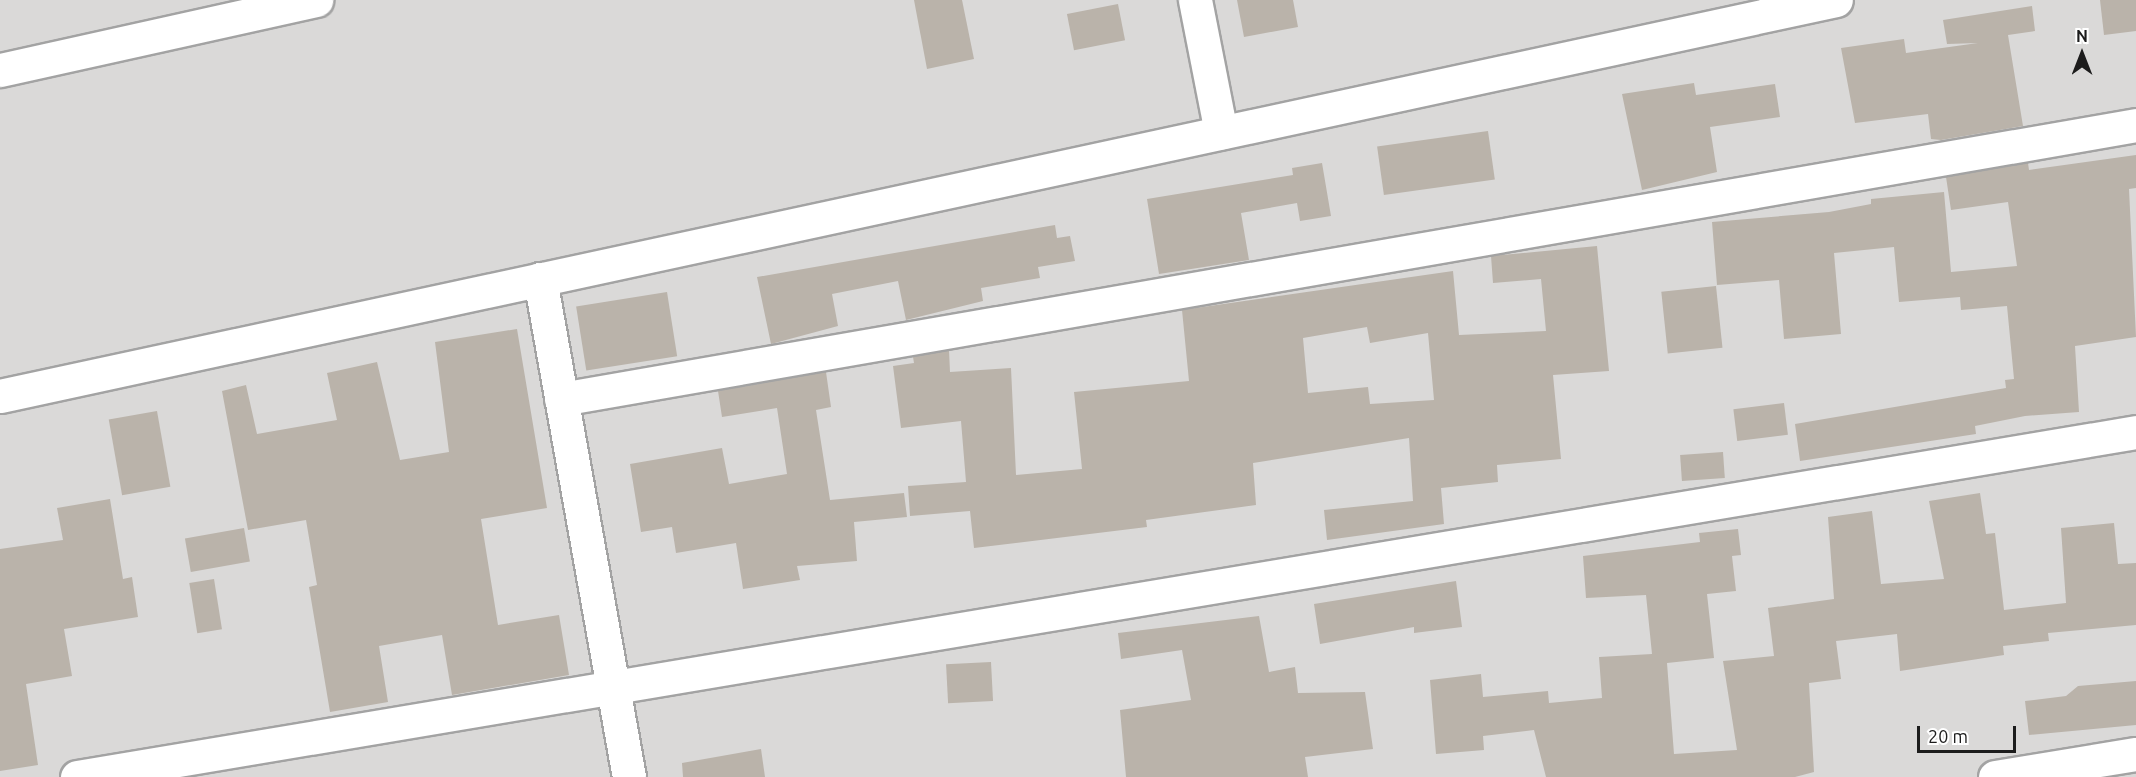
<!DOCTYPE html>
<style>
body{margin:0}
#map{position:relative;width:2136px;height:777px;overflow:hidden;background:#edebe1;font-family:Ubuntu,sans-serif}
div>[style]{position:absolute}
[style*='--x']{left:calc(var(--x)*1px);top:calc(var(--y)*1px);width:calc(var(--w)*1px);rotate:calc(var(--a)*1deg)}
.residential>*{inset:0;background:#dad9d8;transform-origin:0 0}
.building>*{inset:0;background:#bab3aa;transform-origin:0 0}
.roads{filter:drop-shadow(2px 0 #a3a3a3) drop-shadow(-2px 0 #a3a3a3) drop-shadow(0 2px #a3a3a3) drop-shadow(0 -2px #a3a3a3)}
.street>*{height:33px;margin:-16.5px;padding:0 16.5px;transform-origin:16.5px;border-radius:16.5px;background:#fff}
span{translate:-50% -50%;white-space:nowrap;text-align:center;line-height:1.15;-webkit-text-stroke:4.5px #fff;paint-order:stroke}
.north{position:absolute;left:2052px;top:24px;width:60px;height:60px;-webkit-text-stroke:4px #fff;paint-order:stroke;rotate:0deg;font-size:16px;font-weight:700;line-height:24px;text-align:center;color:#1c1c1c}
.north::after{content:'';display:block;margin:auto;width:21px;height:27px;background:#1c1c1c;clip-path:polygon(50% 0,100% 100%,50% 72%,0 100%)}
.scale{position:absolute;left:1917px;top:726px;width:99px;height:27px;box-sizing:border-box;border:3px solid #1c1c1c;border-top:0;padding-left:8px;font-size:18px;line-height:21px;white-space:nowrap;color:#1c1c1c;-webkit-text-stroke:4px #fff;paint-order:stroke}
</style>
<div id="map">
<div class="residential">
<div style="left:0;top:0;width:2136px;height:777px"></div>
</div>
<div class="building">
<div style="clip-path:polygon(914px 0,962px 0,974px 59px,927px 69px)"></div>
<div style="clip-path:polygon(1237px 0,1293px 0,1298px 27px,1244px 37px)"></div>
<div style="clip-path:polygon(2100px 0,2136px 0,2136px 31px,2104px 35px)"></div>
<div style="left:1118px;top:4px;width:37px;height:52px;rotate:79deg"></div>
<div style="clip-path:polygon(2032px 6px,2035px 31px,2008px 35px,2023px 126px,1941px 140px,1931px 139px,1928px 114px,1855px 123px,1841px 48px,1904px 39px,1906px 53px,1978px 43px,1947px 44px,1943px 20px)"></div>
<div style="clip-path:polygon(1694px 83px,1696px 95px,1775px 84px,1780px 117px,1710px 127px,1717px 172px,1642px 190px,1622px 94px)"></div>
<div style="left:1488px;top:131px;width:49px;height:112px;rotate:82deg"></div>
<div style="clip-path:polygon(2136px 155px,2136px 188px,2129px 189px,2136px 337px,2075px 346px,2079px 412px,2025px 416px,1975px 426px,1976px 434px,1800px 461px,1795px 424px,2006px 388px,2005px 380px,2014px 379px,2007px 306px,1961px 310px,1960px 297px,1899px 302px,1894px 247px,1834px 253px,1841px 334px,1784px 339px,1779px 280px,1717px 285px,1712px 222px,1829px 212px,1871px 204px,1871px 199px,1944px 192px,1951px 272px,2017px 266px,2008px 202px,1951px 210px,1946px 177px,2028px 163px,2029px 170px)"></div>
<div style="clip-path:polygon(1322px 163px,1331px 216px,1300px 221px,1297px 203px,1241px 213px,1249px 260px,1159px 274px,1147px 199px,1293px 175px,1292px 168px)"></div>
<div style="clip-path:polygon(1055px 225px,1057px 238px,1070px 236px,1075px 261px,1038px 267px,1040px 278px,981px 288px,983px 301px,906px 320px,898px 281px,832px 294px,838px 326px,771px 344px,757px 277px)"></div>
<div style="clip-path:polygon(evenodd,1597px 246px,1609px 371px,1553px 375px,1561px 459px,1497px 465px,1498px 482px,1441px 488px,1444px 524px,1327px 540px,1324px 510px,1413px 501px,1409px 438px,1253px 463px,1256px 505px,1146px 520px,1147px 527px,974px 548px,970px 511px,910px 516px,908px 486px,966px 482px,961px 421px,901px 428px,893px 366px,914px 363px,913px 357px,949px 350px,950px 372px,1011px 368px,1016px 475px,1082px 469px,1074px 392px,1189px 381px,1182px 310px,1453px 271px,1459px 335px,1546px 331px,1541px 279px,1493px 283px,1491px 256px,1597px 246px,1367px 327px,1370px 343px,1428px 333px,1434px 400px,1370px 404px,1368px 387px,1308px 393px,1303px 338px,1367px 327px)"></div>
<div style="left:1716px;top:286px;width:62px;height:55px;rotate:84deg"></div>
<div style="left:667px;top:292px;width:65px;height:92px;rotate:81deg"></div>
<div style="clip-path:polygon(517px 329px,547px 508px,481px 519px,498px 625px,559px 615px,569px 675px,452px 695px,442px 635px,379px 646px,388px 702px,330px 712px,309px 587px,317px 585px,306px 520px,248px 530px,222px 391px,246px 385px,257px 434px,337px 420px,327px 373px,377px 362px,400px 460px,449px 452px,435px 342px)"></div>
<div style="clip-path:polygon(826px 372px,831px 407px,816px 410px,830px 500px,904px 493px,907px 517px,854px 522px,857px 561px,797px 566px,800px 580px,743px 589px,736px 543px,676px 553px,672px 527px,641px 532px,630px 464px,722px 448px,729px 484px,787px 474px,777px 408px,722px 417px,718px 391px)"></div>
<div style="left:1784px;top:403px;width:32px;height:51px;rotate:83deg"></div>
<div style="left:157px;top:411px;width:77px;height:49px;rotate:80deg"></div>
<div style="left:1723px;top:452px;width:26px;height:43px;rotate:86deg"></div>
<div style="clip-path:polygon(1980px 493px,1986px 534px,1995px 533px,2004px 610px,2066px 603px,2061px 528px,2114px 523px,2118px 564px,2136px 563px,2136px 625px,2048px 633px,2049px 641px,2003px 646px,2004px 655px,1900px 671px,1897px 634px,1836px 641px,1841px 679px,1809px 683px,1814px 772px,1795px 777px,1546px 777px,1534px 730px,1483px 736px,1484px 750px,1436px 754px,1430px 680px,1481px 674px,1483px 697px,1548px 691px,1549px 703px,1602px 698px,1599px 657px,1652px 654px,1646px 595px,1586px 598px,1583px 556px,1700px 542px,1699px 533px,1738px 529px,1741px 555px,1732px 556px,1736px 591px,1707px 594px,1714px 658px,1667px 663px,1674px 754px,1737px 750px,1723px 661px,1774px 656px,1768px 608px,1834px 599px,1828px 517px,1872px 511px,1881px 584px,1944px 579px,1929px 501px)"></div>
<div style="clip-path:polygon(110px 499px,123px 579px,132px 577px,138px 617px,64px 629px,72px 676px,26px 684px,38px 765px,0 771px,0 549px,63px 540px,57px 508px)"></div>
<div style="left:244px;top:528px;width:34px;height:60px;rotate:80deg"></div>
<div style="left:214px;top:579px;width:51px;height:25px;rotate:81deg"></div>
<div style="clip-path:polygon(1456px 581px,1462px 627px,1414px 633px,1414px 627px,1320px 644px,1314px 604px)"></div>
<div style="clip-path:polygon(1259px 616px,1269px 672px,1295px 667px,1298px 693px,1365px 692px,1373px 749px,1305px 757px,1308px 777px,1126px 777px,1120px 710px,1191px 700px,1182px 650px,1121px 659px,1118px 633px)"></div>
<div style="left:991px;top:662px;width:39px;height:45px;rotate:87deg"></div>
<div style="clip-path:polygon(2136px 681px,2136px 725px,2029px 735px,2025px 701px,2066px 696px,2078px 686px)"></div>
<div style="clip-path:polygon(761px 749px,765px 777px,683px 777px,682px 763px)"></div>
</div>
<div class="roads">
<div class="street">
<div style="--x:1195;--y:0;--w:135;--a:78.9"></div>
<div style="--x:0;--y:70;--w:324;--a:-12.5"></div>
<div style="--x:540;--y:279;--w:506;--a:79.87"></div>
<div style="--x:0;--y:396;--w:1878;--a:-12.17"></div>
<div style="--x:561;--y:399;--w:1599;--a:-9.87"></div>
<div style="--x:77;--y:777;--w:2088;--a:-9.51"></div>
<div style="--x:1995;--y:777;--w:143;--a:-9.3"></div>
</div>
</div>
<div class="north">N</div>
<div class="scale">20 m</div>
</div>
